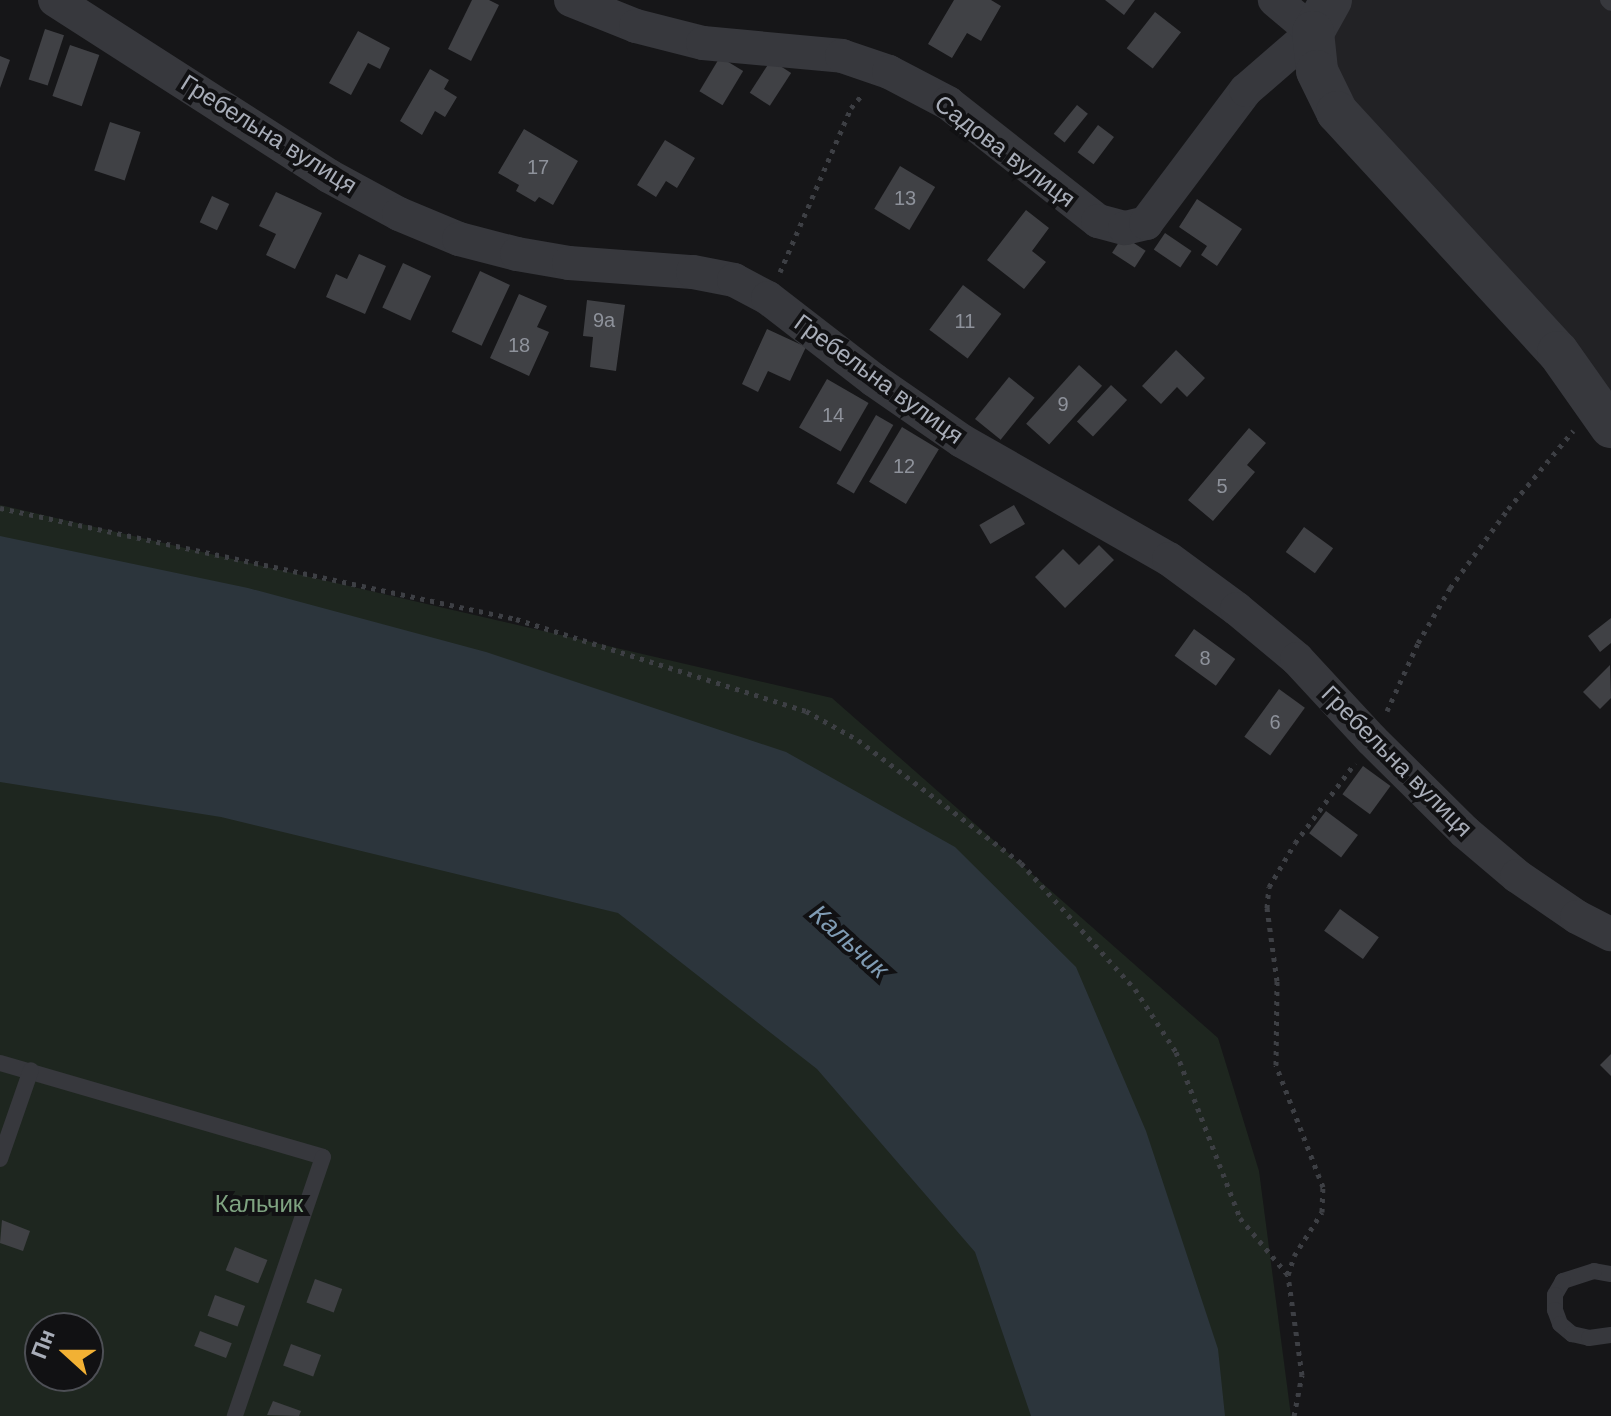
<!DOCTYPE html>
<meta charset="utf-8">
<style>
body{margin:0}
#map{position:relative;width:1611px;height:1416px;overflow:hidden;background:#161618;font-family:Helvetica,sans-serif}
div>[style]{position:absolute}
[style*='--x']{left:calc(var(--x)*1px);top:calc(var(--y)*1px);width:calc(var(--w)*1px);rotate:calc(var(--a)*1deg)}
.built>*{inset:0;background:#222225}
.green>*{inset:0;background:#1e261f}
.water>*{inset:0;background:#2c353c}
.building>*{inset:0;background:#404145;transform-origin:0 0}
.path>*{height:5px;margin-top:-2.5px;transform-origin:0;background:repeating-linear-gradient(90deg,#3d3f44 0 4px,transparent 0 10px)}
.service>*{height:16px;margin:-8px;padding:0 8px;transform-origin:8px;border-radius:8px;background:#37383d}
.minor>*{height:34px;margin:-17px;padding:0 17px;transform-origin:17px;border-radius:17px;background:#37383d}
.tertiary>*{height:42px;margin:-21px;padding:0 21px;transform-origin:21px;border-radius:21px;background:#37383d}
span{translate:-50% -50%;white-space:nowrap;text-align:center;line-height:1.15;-webkit-text-stroke:8px #111113;paint-order:stroke}
.number-label{font-size:20px;color:#8e929b}
.number-label span{-webkit-text-stroke-width:0}
.street-label{font-size:24px;color:#a8adb8}
.park-label{font-size:24px;color:#7fa381}
.water-label{font-size:26px;color:#7f9bb3;font-style:italic}
.north{position:absolute;left:24px;top:1312px;width:80px;height:80px;box-sizing:border-box;background:#111113;border:2px solid #4d4f55;border-radius:50%;rotate:291deg;font-size:22px;font-weight:700;line-height:32px;text-align:center;color:#a8adb8}
.north::after{content:'';display:block;margin:auto;width:28px;height:36px;background:#f2b134;clip-path:polygon(50% 0,100% 100%,50% 72%,0 100%)}
</style>
<div id="map">
<div class="built">
<div style="clip-path:polygon(1331px 0,1611px 0,1611px 427px,1337px 112px)"></div>
</div>
<div class="green">
<div style="clip-path:polygon(evenodd,0 505px,832px 698px,1218px 1038px,1259px 1171px,1291px 1416px,0 1416px,0 505px,40px 1328px,88px 1328px,88px 1376px,40px 1376px,40px 1328px)"></div>
</div>
<div class="water">
<div style="clip-path:polygon(0 536px,248px 588px,486px 652px,786px 752px,955px 847px,1076px 967px,1146px 1131px,1218px 1349px,1225px 1416px,1031px 1416px,975px 1252px,817px 1069px,618px 913px,221px 817px,0 782px)"></div>
</div>
<div class="building">
<div style="clip-path:polygon(472px 0,489px 0,499px 5px,471px 61px,448px 49px)"></div>
<div style="clip-path:polygon(954px 0,991px 0,1001px 6px,981px 41px,967px 33px,952px 58px,928px 44px)"></div>
<div style="clip-path:polygon(1105px 0,1135px 0,1124px 15px)"></div>
<div style="left:1155px;top:12px;width:33px;height:46px;rotate:38deg"></div>
<div style="left:45px;top:29px;width:20px;height:53px;rotate:18deg"></div>
<div style="clip-path:polygon(358px 31px,390px 48px,380px 69px,368px 63px,351px 95px,329px 83px)"></div>
<div style="left:70px;top:45px;width:31px;height:54px;rotate:19deg"></div>
<div style="clip-path:polygon(0 56px,10px 60px,0 88px)"></div>
<div style="left:720px;top:57px;width:27px;height:40px;rotate:31deg"></div>
<div style="left:771px;top:60px;width:24px;height:39px;rotate:33deg"></div>
<div style="clip-path:polygon(430px 69px,449px 80px,444px 89px,457px 97px,445px 117px,435px 111px,422px 135px,400px 121px)"></div>
<div style="left:1077px;top:105px;width:14px;height:37px;rotate:39deg"></div>
<div style="left:110px;top:122px;width:32px;height:51px;rotate:18deg"></div>
<div style="left:1098px;top:125px;width:20px;height:34px;rotate:37deg"></div>
<div style="clip-path:polygon(524px 129px,578px 161px,553px 205px,539px 197px,535px 202px,516px 191px,519px 185px,498px 173px)"></div>
<div style="clip-path:polygon(665px 140px,695px 158px,677px 188px,666px 181px,656px 197px,637px 185px)"></div>
<div style="left:900px;top:166px;width:41px;height:50px;rotate:31deg"></div>
<div style="clip-path:polygon(276px 192px,322px 213px,295px 269px,266px 255px,276px 234px,259px 226px)"></div>
<div style="left:212px;top:196px;width:19px;height:29px;rotate:25deg"></div>
<div style="clip-path:polygon(1197px 199px,1242px 229px,1217px 266px,1201px 255px,1207px 246px,1179px 227px)"></div>
<div style="clip-path:polygon(1026px 210px,1049px 228px,1032px 251px,1046px 262px,1024px 289px,987px 260px)"></div>
<div style="left:1165px;top:233px;width:32px;height:20px;rotate:34deg"></div>
<div style="left:1123px;top:236px;width:27px;height:20px;rotate:33deg"></div>
<div style="clip-path:polygon(359px 254px,386px 266px,365px 314px,326px 297px,336px 274px,347px 279px)"></div>
<div style="left:403px;top:263px;width:31px;height:49px;rotate:25deg"></div>
<div style="left:480px;top:271px;width:33px;height:67px;rotate:25deg"></div>
<div style="left:963px;top:285px;width:48px;height:56px;rotate:37deg"></div>
<div style="clip-path:polygon(519px 294px,547px 306px,537px 327px,549px 332px,529px 376px,490px 358px)"></div>
<div style="clip-path:polygon(587px 300px,625px 305px,616px 371px,590px 367px,593px 337px,583px 336px)"></div>
<div style="clip-path:polygon(767px 329px,806px 347px,790px 381px,768px 371px,758px 392px,742px 384px)"></div>
<div style="clip-path:polygon(1176px 350px,1205px 378px,1187px 397px,1177px 387px,1161px 404px,1142px 386px)"></div>
<div style="left:1079px;top:365px;width:31px;height:79px;rotate:42deg"></div>
<div style="left:1009px;top:377px;width:33px;height:54px;rotate:39deg"></div>
<div style="left:827px;top:379px;width:48px;height:56px;rotate:30deg"></div>
<div style="left:1111px;top:385px;width:22px;height:50px;rotate:43deg"></div>
<div style="left:876px;top:415px;width:20px;height:79px;rotate:30deg"></div>
<div style="left:902px;top:427px;width:43px;height:64px;rotate:31deg"></div>
<div style="clip-path:polygon(1249px 428px,1266px 443px,1247px 465px,1255px 472px,1213px 521px,1188px 500px)"></div>
<div style="left:1014px;top:505px;width:22px;height:40px;rotate:60deg"></div>
<div style="left:1304px;top:527px;width:36px;height:31px;rotate:36deg"></div>
<div style="clip-path:polygon(1099px 545px,1114px 560px,1065px 608px,1035px 577px,1063px 549px,1079px 565px)"></div>
<div style="clip-path:polygon(1611px 618px,1611px 643px,1600px 652px,1588px 636px)"></div>
<div style="left:1194px;top:629px;width:51px;height:33px;rotate:36deg"></div>
<div style="clip-path:polygon(1610px 665px,1611px 698px,1600px 709px,1583px 692px)"></div>
<div style="left:1279px;top:689px;width:32px;height:59px;rotate:36deg"></div>
<div style="left:1363px;top:766px;width:34px;height:35px;rotate:36deg"></div>
<div style="left:1326px;top:811px;width:40px;height:28px;rotate:37deg"></div>
<div style="left:1340px;top:909px;width:48px;height:27px;rotate:36deg"></div>
<div style="clip-path:polygon(1611px 1054px,1611px 1076px,1600px 1065px)"></div>
<div style="clip-path:polygon(2px 1220px,30px 1231px,23px 1251px,0 1243px)"></div>
<div style="left:235px;top:1247px;width:35px;height:25px;rotate:22deg"></div>
<div style="left:315px;top:1279px;width:29px;height:25px;rotate:20deg"></div>
<div style="left:215px;top:1295px;width:32px;height:22px;rotate:20deg"></div>
<div style="left:200px;top:1331px;width:34px;height:16px;rotate:21deg"></div>
<div style="left:291px;top:1344px;width:32px;height:23px;rotate:20deg"></div>
<div style="clip-path:polygon(273px 1401px,301px 1411px,299px 1416px,267px 1415px)"></div>
</div>
<div class="path">
<div style="--x:780;--y:272;--w:179;--a:-66.6"></div>
<div style="--x:851;--y:108;--w:16;--a:-50"></div>
<div style="--x:0;--y:508;--w:528;--a:12.14"></div>
<div style="--x:516;--y:619;--w:304;--a:17.6"></div>
<div style="--x:806;--y:711;--w:60;--a:29.1"></div>
<div style="--x:858;--y:740;--w:204;--a:37"></div>
<div style="--x:1021;--y:863;--w:170;--a:47.9"></div>
<div style="--x:1135;--y:989;--w:75;--a:56.9"></div>
<div style="--x:1176;--y:1052;--w:178;--a:68.9"></div>
<div style="--x:1240;--y:1218;--w:75;--a:49.9"></div>
<div style="--x:1387;--y:711;--w:75;--a:-65.5"></div>
<div style="--x:1418;--y:643;--w:64;--a:-59.8"></div>
<div style="--x:1450;--y:588;--w:98;--a:-53.7"></div>
<div style="--x:1508;--y:509;--w:102;--a:-50.2"></div>
<div style="--x:1294;--y:1416;--w:42;--a:-79"></div>
<div style="--x:1302;--y:1375;--w:101;--a:-98"></div>
<div style="--x:1288;--y:1275;--w:20;--a:-72"></div>
<div style="--x:1294;--y:1256;--w:52;--a:-57.5"></div>
<div style="--x:1322;--y:1212;--w:25;--a:-88"></div>
<div style="--x:1323;--y:1187;--w:131;--a:-111.1"></div>
<div style="--x:1276;--y:1065;--w:84;--a:-89.3"></div>
<div style="--x:1277;--y:981;--w:74;--a:-97.8"></div>
<div style="--x:1267;--y:908;--w:21;--a:-85"></div>
<div style="--x:1269;--y:887;--w:51;--a:-59.4"></div>
<div style="--x:1295;--y:843;--w:100;--a:-53.1"></div>
</div>
<div class="service">
<div style="--x:1608;--y:0;--w:4;--a:45"></div>
<div style="--x:0;--y:1063;--w:336;--a:16.2"></div>
<div style="--x:323;--y:1157;--w:274;--a:108.8"></div>
<div style="--x:0;--y:1159;--w:94;--a:-70.8"></div>
<div style="--x:1611;--y:1274;--w:17;--a:-170"></div>
<div style="--x:1594;--y:1271;--w:33;--a:162"></div>
<div style="--x:1563;--y:1281;--w:16;--a:120"></div>
<div style="--x:1555;--y:1295;--w:15;--a:90"></div>
<div style="--x:1555;--y:1310;--w:15;--a:70"></div>
<div style="--x:1560;--y:1324;--w:16;--a:40"></div>
<div style="--x:1572;--y:1334;--w:17;--a:13"></div>
<div style="--x:1589;--y:1338;--w:22;--a:-8"></div>
</div>
<div class="minor">
<div style="--x:55;--y:0;--w:326;--a:32.7"></div>
<div style="--x:329;--y:176;--w:80;--a:28.5"></div>
<div style="--x:399;--y:214;--w:65;--a:22.6"></div>
<div style="--x:459;--y:239;--w:60;--a:14.5"></div>
<div style="--x:517;--y:254;--w:53;--a:9.8"></div>
<div style="--x:569;--y:263;--w:124;--a:4.2"></div>
<div style="--x:693;--y:272;--w:42;--a:11"></div>
<div style="--x:734;--y:280;--w:38;--a:28"></div>
<div style="--x:768;--y:298;--w:134;--a:37.7"></div>
<div style="--x:874;--y:380;--w:107;--a:34.7"></div>
<div style="--x:962;--y:441;--w:238;--a:29.7"></div>
<div style="--x:1169;--y:559;--w:84;--a:36.3"></div>
<div style="--x:1237;--y:609;--w:78;--a:39.8"></div>
<div style="--x:1297;--y:659;--w:110;--a:47.2"></div>
<div style="--x:1372;--y:740;--w:131;--a:44.7"></div>
<div style="--x:1465;--y:832;--w:68;--a:40.2"></div>
<div style="--x:1517;--y:876;--w:73;--a:34.3"></div>
<div style="--x:1577;--y:917;--w:38;--a:27"></div>
<div style="--x:571;--y:0;--w:70;--a:21.8"></div>
<div style="--x:636;--y:26;--w:69;--a:14.2"></div>
<div style="--x:703;--y:43;--w:140;--a:5.3"></div>
<div style="--x:842;--y:56;--w:50;--a:18.8"></div>
<div style="--x:889;--y:72;--w:67;--a:27.7"></div>
<div style="--x:948;--y:103;--w:191;--a:38.2"></div>
<div style="--x:1098;--y:221;--w:28;--a:15"></div>
<div style="--x:1125;--y:228;--w:22;--a:-13"></div>
<div style="--x:1146;--y:223;--w:166;--a:-53.1"></div>
<div style="--x:1246;--y:90;--w:89;--a:-40.9"></div>
<div style="--x:1313;--y:32;--w:50;--a:-139.9"></div>
</div>
<div class="tertiary">
<div style="--x:1331;--y:0;--w:37;--a:119"></div>
<div style="--x:1313;--y:32;--w:39;--a:84"></div>
<div style="--x:1317;--y:71;--w:46;--a:64"></div>
<div style="--x:1337;--y:112;--w:326;--a:47.4"></div>
<div style="--x:1558;--y:352;--w:92;--a:54.8"></div>
</div>
<div class="number-label">
<span style="left:538px;top:167px">17</span>
<span style="left:905px;top:198px">13</span>
<span style="left:604px;top:320px">9а</span>
<span style="left:965px;top:321px">11</span>
<span style="left:519px;top:345px">18</span>
<span style="left:1063px;top:404px">9</span>
<span style="left:833px;top:415px">14</span>
<span style="left:904px;top:466px">12</span>
<span style="left:1222px;top:486px">5</span>
<span style="left:1205px;top:658px">8</span>
<span style="left:1275px;top:722px">6</span>
</div>
<div class="street-label">
<span style="left:269px;top:134px;rotate:32deg">Гребельна вулиця</span>
<span style="left:1005px;top:151px;rotate:37deg">Садова вулиця</span>
<span style="left:879px;top:379px;rotate:36deg">Гребельна вулиця</span>
<span style="left:1397px;top:761px;rotate:45deg">Гребельна вулиця</span>
</div>
<div class="park-label">
<span style="left:259px;top:1204px">Кальчик</span>
</div>
<div class="water-label">
<span style="left:849px;top:942px;rotate:42deg">Кальчик</span>
</div>
<div class="north">Пн</div>
</div>
